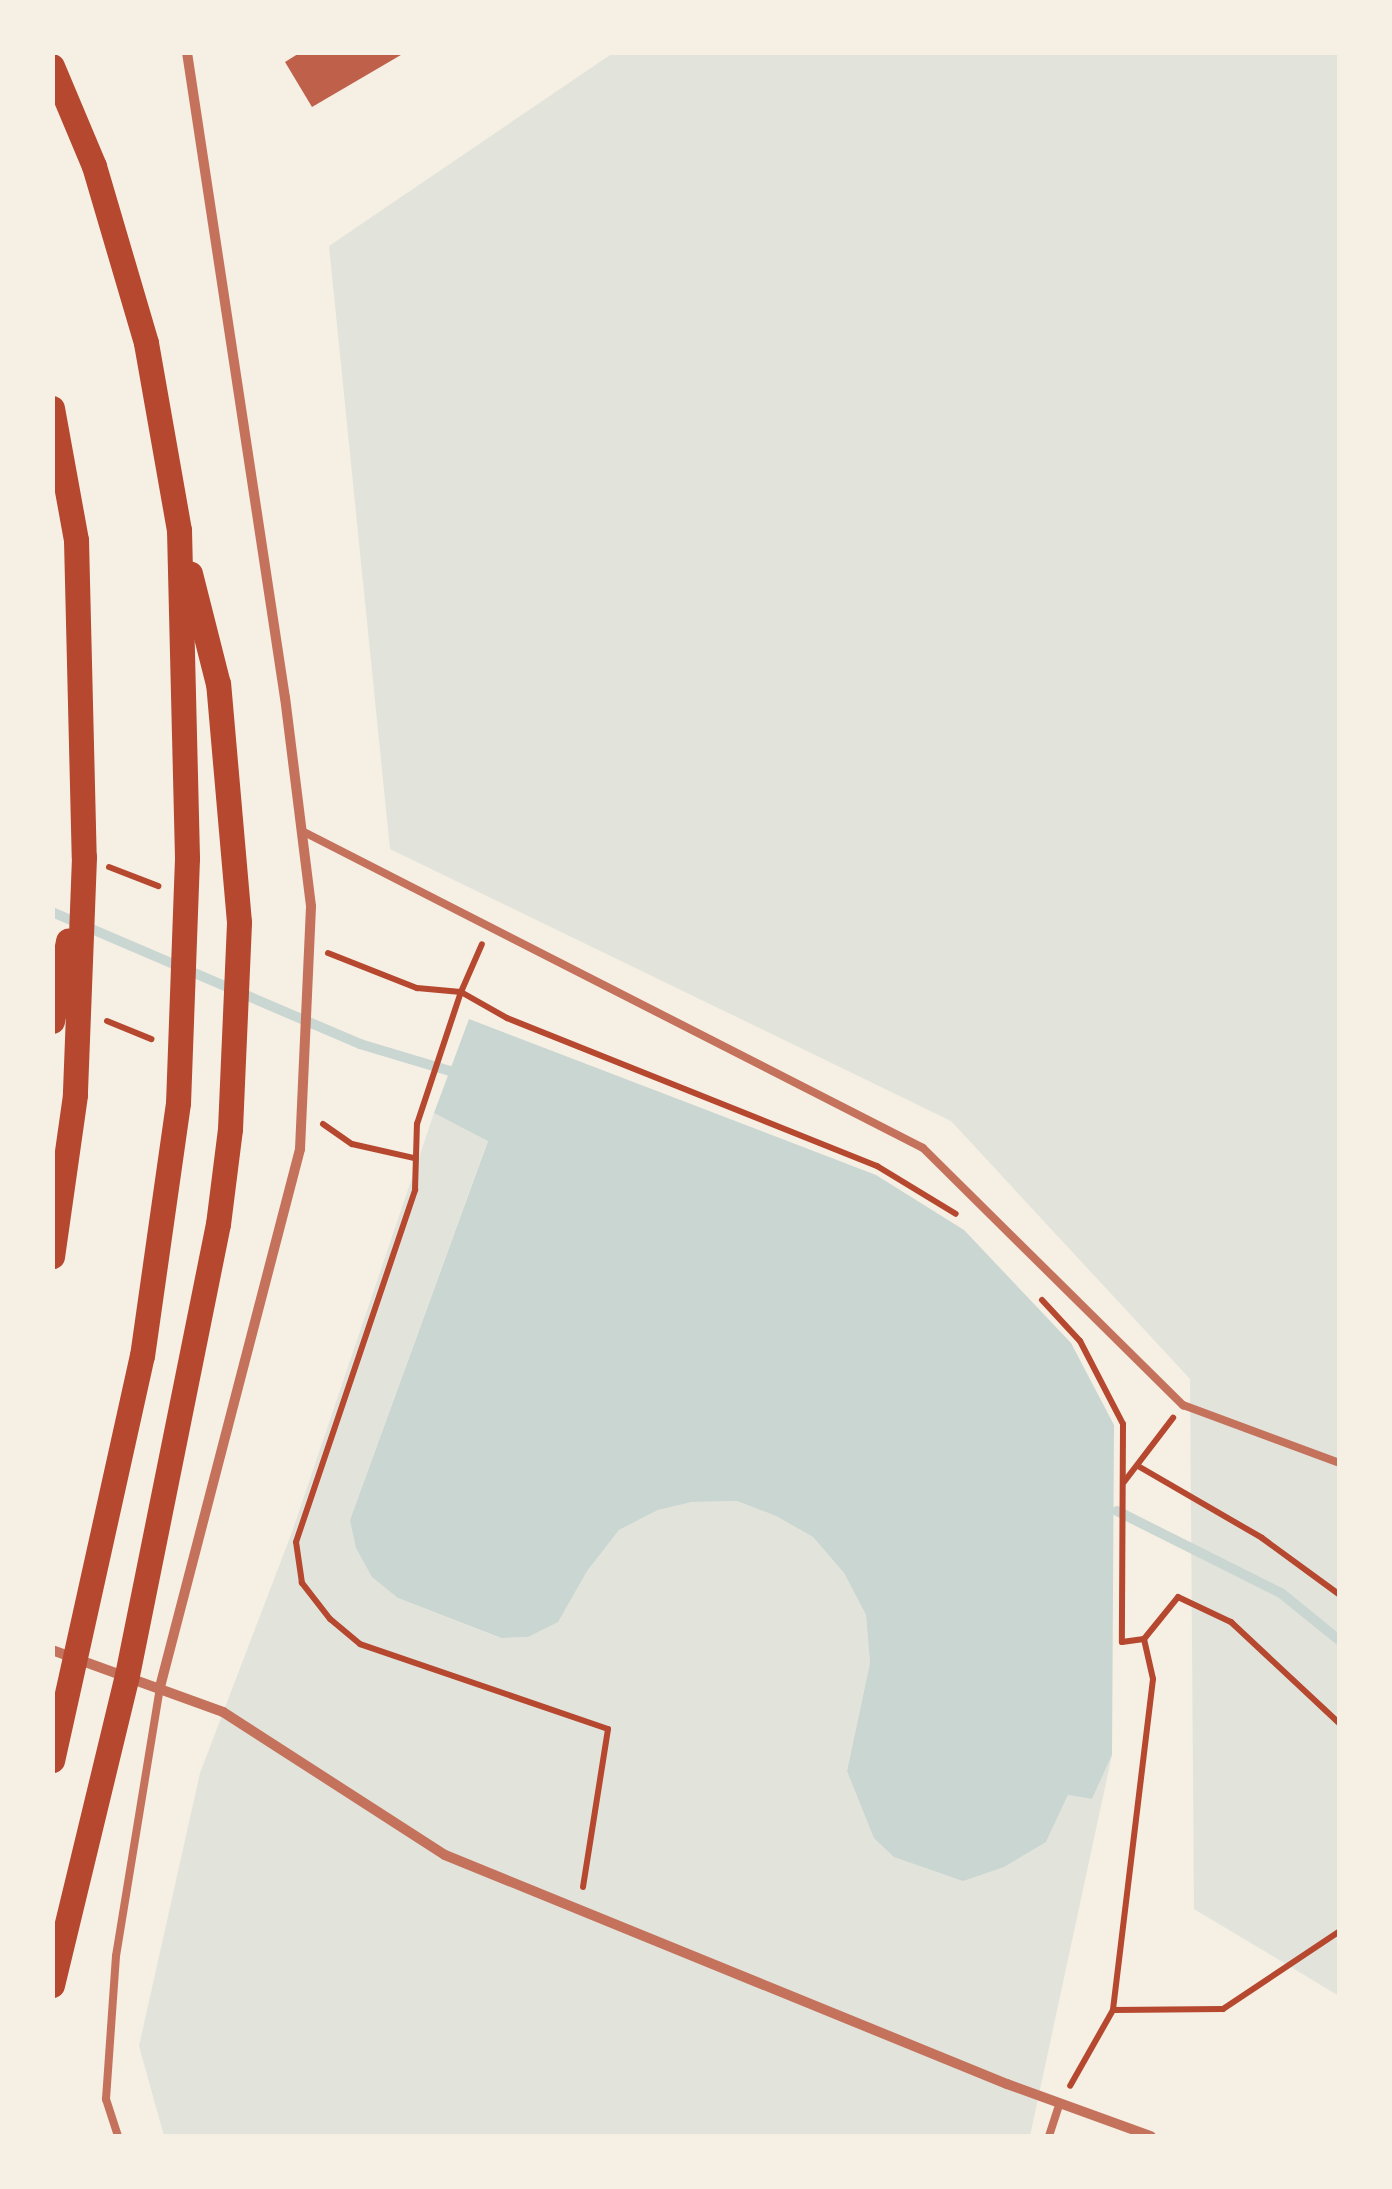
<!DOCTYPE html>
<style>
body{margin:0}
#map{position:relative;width:1392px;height:2189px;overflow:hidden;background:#f6efe4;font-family:"Alegreya Sans",sans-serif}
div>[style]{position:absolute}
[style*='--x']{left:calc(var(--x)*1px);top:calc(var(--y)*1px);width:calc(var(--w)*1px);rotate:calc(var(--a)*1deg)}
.green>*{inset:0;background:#e2e4dc}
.water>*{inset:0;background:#c9d6d2}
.stream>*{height:10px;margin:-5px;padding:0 5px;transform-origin:5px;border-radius:5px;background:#c9d6d2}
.building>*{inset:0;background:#bf614a}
.path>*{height:6px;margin:-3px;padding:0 3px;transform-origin:3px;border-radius:3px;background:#b5482f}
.service>*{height:8px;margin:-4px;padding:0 4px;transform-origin:4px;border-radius:4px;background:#c5725c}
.minor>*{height:10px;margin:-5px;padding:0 5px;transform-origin:5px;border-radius:5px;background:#c5725c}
.trunk>*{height:25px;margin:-12.5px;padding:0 12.5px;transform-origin:12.5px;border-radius:12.5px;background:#b5482f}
span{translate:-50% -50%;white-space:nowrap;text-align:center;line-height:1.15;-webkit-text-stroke:10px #f6efe4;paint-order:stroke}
.frame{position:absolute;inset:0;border:55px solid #f6efe4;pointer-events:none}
</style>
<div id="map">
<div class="green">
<div style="clip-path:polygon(613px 53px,1339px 53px,1339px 1996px,1194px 1909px,1190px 1379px,951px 1121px,390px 849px,329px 246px)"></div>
<div style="clip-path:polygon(434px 1113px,488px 1140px,350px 1520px,398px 1598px,500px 1638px,528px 1637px,619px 1530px,658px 1510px,692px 1502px,737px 1501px,776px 1516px,813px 1537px,844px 1573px,866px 1615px,870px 1663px,847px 1771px,1046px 1842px,1068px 1795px,1092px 1799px,1112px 1755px,1030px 2136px,164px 2136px,139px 2046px,200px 1773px,292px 1532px)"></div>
</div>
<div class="water">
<div style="clip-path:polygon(469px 1019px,876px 1175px,964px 1230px,1071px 1343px,1114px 1425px,1112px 1755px,1092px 1799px,1068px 1795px,1046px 1842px,1004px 1867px,963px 1881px,894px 1857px,874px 1838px,847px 1771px,870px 1663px,866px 1615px,844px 1573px,813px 1537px,776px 1516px,737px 1501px,692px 1502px,658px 1510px,619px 1530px,587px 1571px,558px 1622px,528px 1637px,501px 1638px,398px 1598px,372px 1577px,356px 1548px,350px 1520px,488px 1141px,434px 1113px)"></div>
</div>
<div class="stream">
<div style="--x:52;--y:912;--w:335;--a:23.2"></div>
<div style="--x:360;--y:1044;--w:94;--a:16.7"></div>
<div style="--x:1117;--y:1511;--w:183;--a:26.6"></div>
<div style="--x:1281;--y:1593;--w:76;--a:39.1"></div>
</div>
<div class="building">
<div style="clip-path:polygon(301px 52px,406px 52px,312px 107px,285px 62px)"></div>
</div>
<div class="path">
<div style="--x:109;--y:867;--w:53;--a:21.2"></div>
<div style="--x:328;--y:953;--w:96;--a:21.5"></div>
<div style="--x:417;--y:988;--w:44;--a:5.2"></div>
<div style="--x:461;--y:992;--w:52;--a:-66.4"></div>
<div style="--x:107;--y:1021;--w:48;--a:22.2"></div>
<div style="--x:323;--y:1124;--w:35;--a:35"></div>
<div style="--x:352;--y:1144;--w:64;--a:12.7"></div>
<div style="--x:1042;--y:1300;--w:56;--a:47.2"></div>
<div style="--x:1080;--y:1341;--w:93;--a:62.6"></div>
<div style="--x:1123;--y:1424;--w:218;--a:90.3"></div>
<div style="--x:1122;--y:1642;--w:22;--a:-8"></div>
<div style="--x:1144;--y:1639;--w:41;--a:77.3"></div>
<div style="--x:1153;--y:1679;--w:333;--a:96.9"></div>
<div style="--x:1113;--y:2010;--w:87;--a:119.5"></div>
<div style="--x:1138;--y:1466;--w:143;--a:30.1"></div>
<div style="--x:1262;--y:1538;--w:97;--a:36.2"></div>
<div style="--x:1124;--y:1482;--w:81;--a:-52.6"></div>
<div style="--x:1144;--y:1639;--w:54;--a:-51"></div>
<div style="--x:1178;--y:1597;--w:59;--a:25.3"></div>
<div style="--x:1231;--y:1622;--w:149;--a:43.1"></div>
<div style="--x:583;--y:1887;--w:160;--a:-81"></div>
<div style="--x:608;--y:1729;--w:262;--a:-161.1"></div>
<div style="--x:360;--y:1644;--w:39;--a:-140"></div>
<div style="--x:330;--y:1619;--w:46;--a:-127.9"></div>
<div style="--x:302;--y:1583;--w:41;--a:-98.3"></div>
<div style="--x:296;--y:1542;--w:372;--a:-71.3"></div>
<div style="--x:415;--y:1190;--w:66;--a:-88.3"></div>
<div style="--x:417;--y:1124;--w:139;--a:-71.6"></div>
<div style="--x:461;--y:992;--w:53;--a:29.5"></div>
<div style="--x:507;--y:1018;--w:399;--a:21.8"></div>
<div style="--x:877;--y:1166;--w:92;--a:31.3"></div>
<div style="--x:1113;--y:2010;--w:110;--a:-0.5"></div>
<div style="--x:1223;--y:2009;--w:141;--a:-33.7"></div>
</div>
<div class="service">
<div style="--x:302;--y:831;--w:697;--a:27.04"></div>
<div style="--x:923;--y:1148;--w:366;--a:44.7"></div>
<div style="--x:1183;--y:1405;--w:167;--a:20.3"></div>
<div style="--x:118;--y:2136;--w:39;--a:-108"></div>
<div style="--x:106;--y:2099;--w:143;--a:-86"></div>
<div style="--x:116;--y:1956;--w:273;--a:-80.7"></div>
<div style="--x:1049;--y:2136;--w:35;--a:-72"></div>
</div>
<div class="minor">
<div style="--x:52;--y:1650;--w:182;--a:19.9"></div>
<div style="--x:223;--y:1712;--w:264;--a:32.8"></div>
<div style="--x:445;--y:1855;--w:607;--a:22.17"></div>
<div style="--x:1007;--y:2084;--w:153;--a:19.9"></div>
<div style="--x:160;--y:1687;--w:556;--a:-75.41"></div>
<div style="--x:300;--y:1149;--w:243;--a:-87.4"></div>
<div style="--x:311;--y:906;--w:210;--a:-97.1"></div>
<div style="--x:285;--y:698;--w:653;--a:-98.63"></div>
</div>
<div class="trunk">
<div style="--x:52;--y:66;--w:108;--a:67.2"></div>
<div style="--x:94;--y:166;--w:184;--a:73.6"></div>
<div style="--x:146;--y:343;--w:190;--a:80"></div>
<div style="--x:179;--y:530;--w:328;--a:88.6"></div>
<div style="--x:187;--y:858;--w:245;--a:92.1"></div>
<div style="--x:178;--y:1103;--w:255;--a:98.1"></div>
<div style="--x:142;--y:1355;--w:415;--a:102.5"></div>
<div style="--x:52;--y:408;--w:134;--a:79.7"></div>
<div style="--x:76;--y:540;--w:317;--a:88.6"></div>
<div style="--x:84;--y:857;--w:238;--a:92.2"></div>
<div style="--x:75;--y:1095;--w:163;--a:98.1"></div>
<div style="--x:52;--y:1021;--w:82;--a:-78.7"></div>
<div style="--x:52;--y:1985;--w:319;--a:-76.4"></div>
<div style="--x:127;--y:1675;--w:460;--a:-78.6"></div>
<div style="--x:218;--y:1224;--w:96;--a:-82.8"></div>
<div style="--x:230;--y:1129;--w:207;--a:-87.5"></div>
<div style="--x:239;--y:922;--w:239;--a:-95"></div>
<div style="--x:218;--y:684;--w:114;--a:-104.2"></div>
</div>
<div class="frame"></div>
</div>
